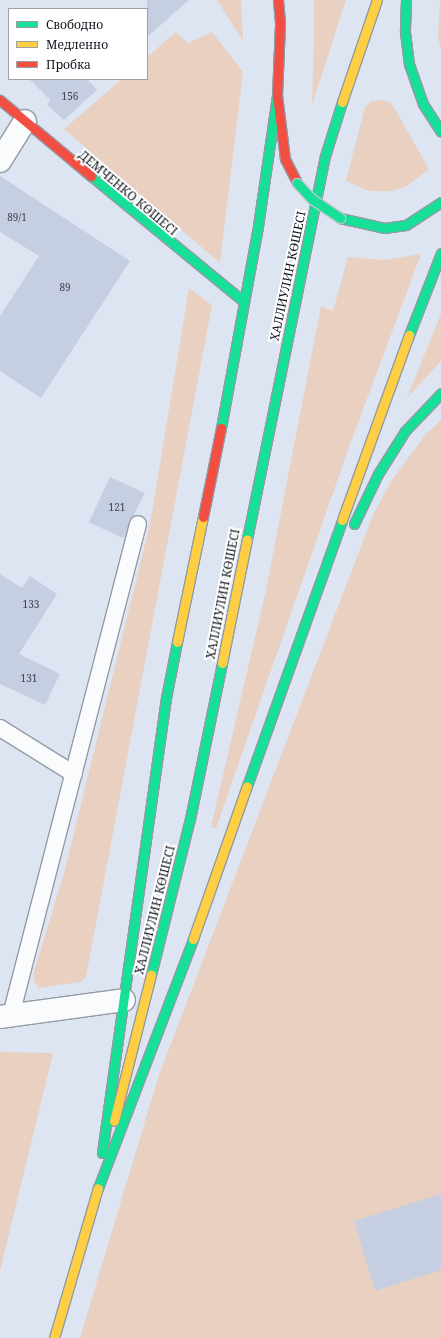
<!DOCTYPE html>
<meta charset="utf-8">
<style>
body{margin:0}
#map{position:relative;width:441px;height:1338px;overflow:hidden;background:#dde5f3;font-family:"Noto Serif",serif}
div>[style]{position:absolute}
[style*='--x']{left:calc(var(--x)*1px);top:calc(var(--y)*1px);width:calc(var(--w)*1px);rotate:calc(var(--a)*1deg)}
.green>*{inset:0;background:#e9d0c0}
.building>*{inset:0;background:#c6cfe2;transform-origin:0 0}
.roads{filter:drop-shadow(1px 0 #949aa4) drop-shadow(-1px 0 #949aa4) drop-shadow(0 1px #949aa4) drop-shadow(0 -1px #949aa4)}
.lane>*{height:16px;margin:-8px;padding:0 8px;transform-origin:8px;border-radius:8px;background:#fafbfd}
.street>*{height:22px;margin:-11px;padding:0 11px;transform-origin:11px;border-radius:11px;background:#fafbfd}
.fast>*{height:9px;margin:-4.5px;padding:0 4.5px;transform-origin:4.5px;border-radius:4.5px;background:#16e098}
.slow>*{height:9px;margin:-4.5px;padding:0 4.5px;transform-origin:4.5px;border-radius:4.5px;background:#ffcf43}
.jam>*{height:9px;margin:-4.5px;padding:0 4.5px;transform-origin:4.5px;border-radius:4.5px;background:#f24e42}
.bridges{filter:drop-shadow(1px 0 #bfc2ca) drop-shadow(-1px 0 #bfc2ca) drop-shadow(0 1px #bfc2ca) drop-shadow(0 -1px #bfc2ca)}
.fast-bridge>*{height:9px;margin:-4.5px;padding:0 4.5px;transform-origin:4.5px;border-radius:4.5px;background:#16e098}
span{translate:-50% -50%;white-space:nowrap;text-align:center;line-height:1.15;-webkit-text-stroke:4px #fff;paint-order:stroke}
.number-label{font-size:10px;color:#3e4450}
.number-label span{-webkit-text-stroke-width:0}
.street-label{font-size:12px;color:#10151e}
.legend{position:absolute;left:8px;top:8px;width:140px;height:72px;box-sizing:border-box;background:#fff;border:1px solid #9fa1a5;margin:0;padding:5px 7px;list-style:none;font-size:12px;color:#10151e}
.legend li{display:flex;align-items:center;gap:8px;height:20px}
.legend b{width:20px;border:1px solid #9fa1a5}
</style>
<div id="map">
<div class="green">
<div style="clip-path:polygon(217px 0,241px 0,243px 41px)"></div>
<div style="clip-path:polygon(314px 0,346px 0,312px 105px,314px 38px)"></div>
<div style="clip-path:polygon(440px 0,441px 0,441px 51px,438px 35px)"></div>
<div style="clip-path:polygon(176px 32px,188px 43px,212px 32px,243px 72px,220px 263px,64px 129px,122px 79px,147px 79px,147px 57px)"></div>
<div style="clip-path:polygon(382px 100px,391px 103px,396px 111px,429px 169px,407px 186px,393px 191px,369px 191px,346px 181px,365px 107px,372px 101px)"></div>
<div style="clip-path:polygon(421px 254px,348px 450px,216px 828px,211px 827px,266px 590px,321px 306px,333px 311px,348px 257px,384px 260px)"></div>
<div style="clip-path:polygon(189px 288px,212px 305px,86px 977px,80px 982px,39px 988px,34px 981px,34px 972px,64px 873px,150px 524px)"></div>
<div style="clip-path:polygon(441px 314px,441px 361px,407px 398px)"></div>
<div style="clip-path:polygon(441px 420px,441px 1338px,80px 1338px,159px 1075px,373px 515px,392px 480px,426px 434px)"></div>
<div style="clip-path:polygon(0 1052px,53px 1053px,0 1271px)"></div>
</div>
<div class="building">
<div style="clip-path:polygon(147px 0,189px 0,147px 37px)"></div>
<div style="clip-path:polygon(29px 79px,87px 79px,97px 90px,64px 120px,47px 105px,50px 100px)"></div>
<div style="clip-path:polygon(0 176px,130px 261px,41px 398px,0 371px,0 316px,39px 256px,0 232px)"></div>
<div style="left:110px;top:477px;width:38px;height:50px;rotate:25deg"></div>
<div style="clip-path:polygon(0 574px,22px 588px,30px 576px,57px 594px,19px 654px,60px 674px,45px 705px,0 684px)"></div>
<div style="clip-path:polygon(441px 1194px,441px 1270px,375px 1291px,354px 1221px)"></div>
</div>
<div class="roads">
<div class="lane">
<div style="--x:0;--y:728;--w:87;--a:31.9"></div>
<div style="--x:11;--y:1015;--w:507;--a:-75.5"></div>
</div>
<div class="street">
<div style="--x:0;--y:161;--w:47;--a:-58"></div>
<div style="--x:0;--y:1017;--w:125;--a:-7.8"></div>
</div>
<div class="fast">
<div style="--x:406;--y:0;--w:32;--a:92"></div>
<div style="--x:405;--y:32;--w:32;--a:83"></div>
<div style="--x:409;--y:64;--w:42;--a:70.7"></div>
<div style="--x:423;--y:104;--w:33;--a:57"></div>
<div style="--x:91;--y:176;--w:197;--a:39.4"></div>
<div style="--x:340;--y:218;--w:45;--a:12.8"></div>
<div style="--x:384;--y:228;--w:22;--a:-8"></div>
<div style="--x:406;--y:225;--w:42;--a:-33.3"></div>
<div style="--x:409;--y:335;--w:88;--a:-68.7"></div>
<div style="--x:221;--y:428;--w:205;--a:-79.6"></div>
<div style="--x:258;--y:226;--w:132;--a:-81.7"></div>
<div style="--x:354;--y:524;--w:55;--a:-64.4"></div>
<div style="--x:378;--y:474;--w:51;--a:-57.9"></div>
<div style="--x:405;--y:431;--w:52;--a:-46.5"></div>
<div style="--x:247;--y:539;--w:391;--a:-78.5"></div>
<div style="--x:325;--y:156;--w:57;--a:-72.5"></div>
<div style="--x:247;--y:786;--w:282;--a:-70.3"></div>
<div style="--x:151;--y:975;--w:161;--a:-76"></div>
<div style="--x:190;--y:819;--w:159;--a:-78.4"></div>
<div style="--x:102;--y:1153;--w:459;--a:-82"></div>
<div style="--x:166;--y:698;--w:57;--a:-78.9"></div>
<div style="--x:98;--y:1188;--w:267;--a:-69.1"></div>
</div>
<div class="slow">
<div style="--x:342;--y:102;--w:108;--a:-71.1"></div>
<div style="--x:342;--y:520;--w:197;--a:-70.1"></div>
<div style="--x:177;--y:642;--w:128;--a:-78.3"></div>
<div style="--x:222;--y:663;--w:126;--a:-78.6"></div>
<div style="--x:193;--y:939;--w:162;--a:-70.6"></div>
<div style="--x:114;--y:1121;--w:151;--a:-75.8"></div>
<div style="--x:54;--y:1338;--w:156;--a:-73.7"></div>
</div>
<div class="jam">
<div style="--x:278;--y:0;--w:24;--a:85"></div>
<div style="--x:280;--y:24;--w:71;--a:92.4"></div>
<div style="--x:277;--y:95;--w:64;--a:82.9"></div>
<div style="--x:285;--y:159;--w:27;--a:63"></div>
<div style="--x:0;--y:100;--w:119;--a:39.9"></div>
<div style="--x:203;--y:517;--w:91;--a:-78.6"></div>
</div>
</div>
<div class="bridges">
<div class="fast-bridge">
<div style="--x:297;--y:183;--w:22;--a:47"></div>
<div style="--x:312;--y:199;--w:34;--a:34"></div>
</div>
</div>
<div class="number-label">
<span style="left:70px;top:97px">156</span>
<span style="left:17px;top:218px">89/1</span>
<span style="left:65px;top:288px">89</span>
<span style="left:117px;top:508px">121</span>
<span style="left:31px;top:605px">133</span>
<span style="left:29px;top:679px">131</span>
</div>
<div class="street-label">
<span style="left:128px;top:193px;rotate:40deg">ДЕМЧЕНКО КӨШЕСІ</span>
<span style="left:288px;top:276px;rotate:-78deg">ХАЛЛИУЛИН КӨШЕСІ</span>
<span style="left:223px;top:594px;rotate:-79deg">ХАЛЛИУЛИН КӨШЕСІ</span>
<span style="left:155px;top:910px;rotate:-76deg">ХАЛЛИУЛИН КӨШЕСІ</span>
</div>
<ul class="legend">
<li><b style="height:5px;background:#16e098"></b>Свободно</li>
<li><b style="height:5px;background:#ffcf43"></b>Медленно</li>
<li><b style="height:5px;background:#f24e42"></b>Пробка</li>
</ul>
</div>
